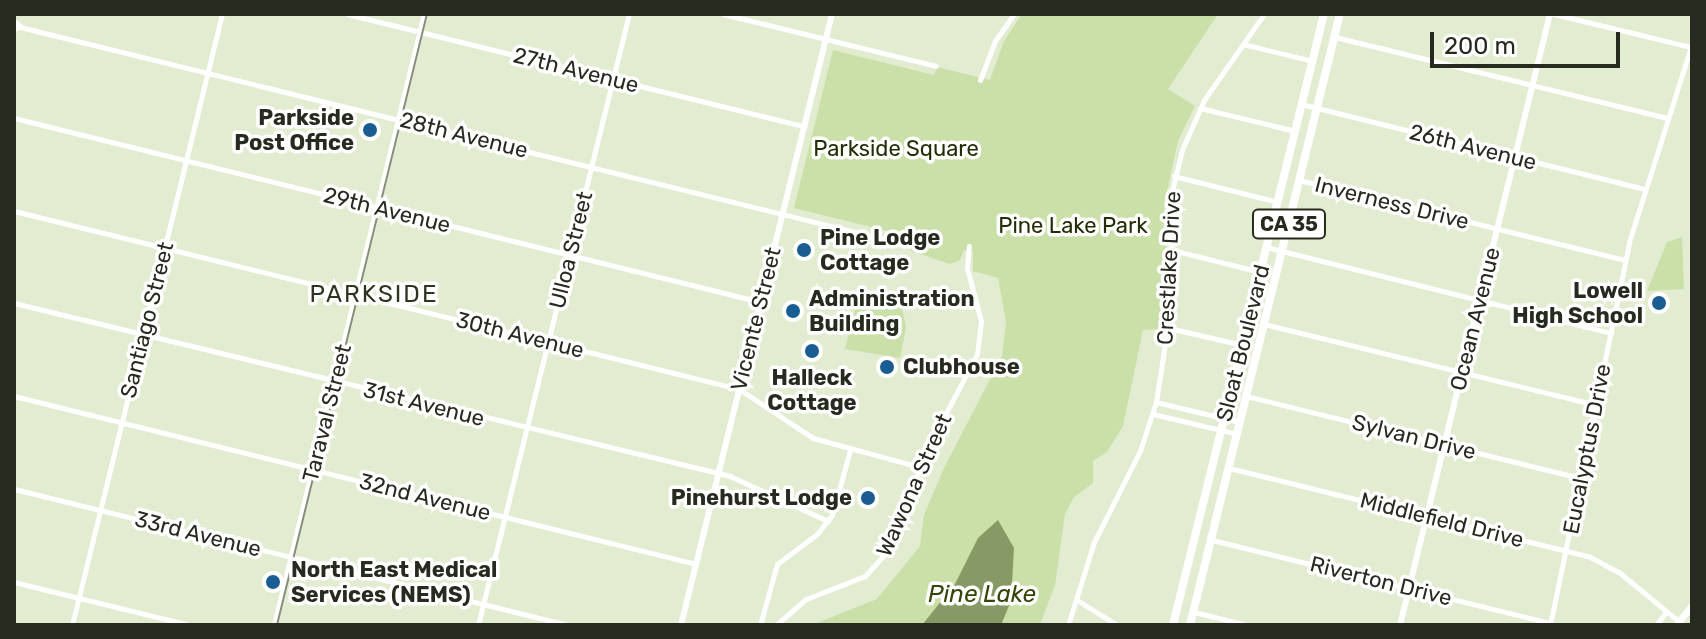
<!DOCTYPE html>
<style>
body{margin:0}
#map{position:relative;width:1706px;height:639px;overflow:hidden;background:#e2ecd1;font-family:Rubik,sans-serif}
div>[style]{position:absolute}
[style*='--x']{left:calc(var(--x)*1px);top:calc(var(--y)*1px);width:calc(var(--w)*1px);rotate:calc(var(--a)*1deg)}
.green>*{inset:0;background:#cbdfa9}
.water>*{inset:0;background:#879965}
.minor>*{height:5px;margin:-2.5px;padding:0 2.5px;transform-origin:2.5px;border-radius:2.5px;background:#fff}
.tertiary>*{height:6px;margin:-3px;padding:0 3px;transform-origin:3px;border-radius:3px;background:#fff}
.secondary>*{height:7px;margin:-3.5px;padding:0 3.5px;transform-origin:3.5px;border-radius:3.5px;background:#fff}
.primary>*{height:8px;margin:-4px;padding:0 4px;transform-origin:4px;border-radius:4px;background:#fff}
.tram>*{height:2px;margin:-1px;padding:0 1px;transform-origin:1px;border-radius:1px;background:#868d7a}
.dots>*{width:22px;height:22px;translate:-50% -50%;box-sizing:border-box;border:4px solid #fff;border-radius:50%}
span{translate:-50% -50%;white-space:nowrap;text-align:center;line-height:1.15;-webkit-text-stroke:7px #fff;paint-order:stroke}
.shield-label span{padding:2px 6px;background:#fff;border:2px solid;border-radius:6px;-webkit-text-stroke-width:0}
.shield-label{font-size:20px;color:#262a1f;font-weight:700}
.street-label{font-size:22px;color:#262a1f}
.poi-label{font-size:22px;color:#262a1f;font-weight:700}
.right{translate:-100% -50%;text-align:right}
.left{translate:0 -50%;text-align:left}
.park-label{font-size:22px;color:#232e05}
.neighbourhood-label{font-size:24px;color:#2d351f;letter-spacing:2px}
.water-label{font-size:24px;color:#354507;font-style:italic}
.frame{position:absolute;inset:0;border:16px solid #262a1f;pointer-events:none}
.scale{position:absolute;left:1430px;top:32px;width:190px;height:36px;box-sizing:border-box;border:4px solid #262a1f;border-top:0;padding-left:10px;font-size:24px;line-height:28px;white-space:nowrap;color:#262a1f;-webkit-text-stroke:6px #fff;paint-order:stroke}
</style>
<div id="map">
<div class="green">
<div style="clip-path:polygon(1022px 14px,1218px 14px,1168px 89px,1195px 106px,1178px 141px,1164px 205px,1168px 280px,1162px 329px,1143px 330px,1123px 426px,1107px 452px,1093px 461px,1093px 483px,1074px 497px,1065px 514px,1055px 585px,1040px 625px,812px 625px,877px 599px,920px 546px,924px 515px,944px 468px,1002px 356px,1006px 322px,998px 278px,973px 271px,973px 252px,964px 250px,960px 260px,950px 264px,911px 251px,908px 236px,794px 208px,833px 50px,934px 75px,937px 67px,990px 80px,1004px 41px)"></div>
<div style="clip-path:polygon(1682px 237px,1684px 289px,1647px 291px,1667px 242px)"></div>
<div style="clip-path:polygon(899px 293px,906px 327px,900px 358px,845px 349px,857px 301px)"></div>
</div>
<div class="water">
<div style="clip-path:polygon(998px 520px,1014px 548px,1011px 601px,1001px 625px,922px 625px,955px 584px,978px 538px)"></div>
</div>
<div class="minor">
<div style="--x:347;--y:14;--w:471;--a:13.8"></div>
<div style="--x:723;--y:14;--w:219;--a:13.7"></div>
<div style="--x:1554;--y:14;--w:140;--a:13.6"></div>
<div style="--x:14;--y:21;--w:8;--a:40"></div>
<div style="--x:20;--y:26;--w:7;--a:153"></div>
<div style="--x:20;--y:27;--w:914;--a:13.79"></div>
<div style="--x:1335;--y:37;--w:343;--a:13.7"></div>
<div style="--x:1243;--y:44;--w:71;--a:13.8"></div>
<div style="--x:980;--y:80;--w:42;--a:-69"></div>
<div style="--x:995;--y:41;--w:33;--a:-55"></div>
<div style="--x:1301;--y:104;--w:354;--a:13.9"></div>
<div style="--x:1200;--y:108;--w:98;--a:13.6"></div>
<div style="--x:14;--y:118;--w:769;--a:13.84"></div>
<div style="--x:1174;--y:176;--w:107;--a:14"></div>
<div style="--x:1299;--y:180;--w:336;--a:13.8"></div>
<div style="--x:14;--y:211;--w:747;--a:13.79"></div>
<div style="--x:739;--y:389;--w:89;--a:33.5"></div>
<div style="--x:813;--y:438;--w:111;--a:15.2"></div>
<div style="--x:1266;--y:247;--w:356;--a:14"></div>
<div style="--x:1172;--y:250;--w:91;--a:14"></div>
<div style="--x:14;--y:303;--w:737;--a:13.58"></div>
<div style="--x:730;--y:476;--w:108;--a:24.7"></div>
<div style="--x:1264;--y:324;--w:342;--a:13.7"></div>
<div style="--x:1169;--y:328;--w:75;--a:13.1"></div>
<div style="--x:14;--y:396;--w:702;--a:13.84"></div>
<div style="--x:1246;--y:396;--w:345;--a:13.8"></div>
<div style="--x:1156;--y:402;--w:85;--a:13.5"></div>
<div style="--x:1153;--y:414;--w:86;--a:13.4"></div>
<div style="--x:1229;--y:468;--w:372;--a:13.8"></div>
<div style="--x:1590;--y:557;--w:34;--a:28"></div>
<div style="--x:1620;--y:573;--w:82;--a:39.5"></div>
<div style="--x:14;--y:489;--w:570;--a:13.79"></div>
<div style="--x:1212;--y:540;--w:349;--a:13.8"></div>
<div style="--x:14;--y:582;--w:180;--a:13.8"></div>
<div style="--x:1077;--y:600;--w:47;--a:32"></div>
<div style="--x:1194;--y:612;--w:55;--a:13.8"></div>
<div style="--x:72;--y:625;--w:629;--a:-76.21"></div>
<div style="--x:478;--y:625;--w:629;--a:-76.12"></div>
<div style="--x:760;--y:625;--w:63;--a:-74.4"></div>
<div style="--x:777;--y:564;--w:50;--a:-36.9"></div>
<div style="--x:817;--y:534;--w:24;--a:-52"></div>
<div style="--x:832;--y:515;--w:67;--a:-74.5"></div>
<div style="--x:776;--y:625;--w:40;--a:-41"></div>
<div style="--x:806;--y:599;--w:63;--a:-21.3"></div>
<div style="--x:865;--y:576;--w:39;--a:-48"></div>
<div style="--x:891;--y:547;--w:100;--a:-70.1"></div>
<div style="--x:925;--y:453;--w:112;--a:-62.3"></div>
<div style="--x:977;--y:354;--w:33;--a:-83"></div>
<div style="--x:981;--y:321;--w:55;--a:-104.8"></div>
<div style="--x:967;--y:268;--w:22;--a:-85"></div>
<div style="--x:1068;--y:625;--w:87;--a:-72.6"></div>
<div style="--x:1094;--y:542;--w:102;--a:-63.2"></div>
<div style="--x:1140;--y:451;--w:52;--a:-71.9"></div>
<div style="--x:1156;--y:402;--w:104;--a:-81.2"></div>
<div style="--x:1172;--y:299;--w:104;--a:-90.6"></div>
<div style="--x:1171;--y:195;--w:46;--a:-76.3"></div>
<div style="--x:1182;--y:150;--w:55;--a:-66.3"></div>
<div style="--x:1204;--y:100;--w:105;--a:-55.1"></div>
<div style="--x:1550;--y:625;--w:391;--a:-78.3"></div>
<div style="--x:1629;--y:242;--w:209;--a:-72.4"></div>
<div style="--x:1656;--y:625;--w:16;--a:-52"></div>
</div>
<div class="tertiary">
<div style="--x:275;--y:625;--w:629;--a:-76.21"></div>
<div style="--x:681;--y:625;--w:629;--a:-76.12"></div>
<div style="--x:1400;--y:625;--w:629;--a:-76.21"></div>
</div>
<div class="secondary">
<div style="--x:1676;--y:625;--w:26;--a:-51"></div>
<div style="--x:1691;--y:625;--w:1;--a:-45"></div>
</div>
<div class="primary">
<div style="--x:1173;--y:625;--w:629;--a:-76.12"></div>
<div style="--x:1190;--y:625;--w:629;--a:-76.21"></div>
</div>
<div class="tram">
<div style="--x:277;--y:625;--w:629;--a:-76.21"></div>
</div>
<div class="dots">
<div style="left:370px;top:130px;background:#195d92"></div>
<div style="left:804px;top:250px;background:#195d92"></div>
<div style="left:1659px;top:303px;background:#195d92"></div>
<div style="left:793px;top:311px;background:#195d92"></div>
<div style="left:812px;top:351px;background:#195d92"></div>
<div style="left:887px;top:367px;background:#195d92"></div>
<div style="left:868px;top:498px;background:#195d92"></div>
<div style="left:273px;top:582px;background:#195d92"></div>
</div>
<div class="shield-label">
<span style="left:1289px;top:224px">CA 35</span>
</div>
<div class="street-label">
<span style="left:576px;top:70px;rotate:14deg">27th Avenue</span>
<span style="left:464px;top:135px;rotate:14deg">28th Avenue</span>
<span style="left:1473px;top:147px;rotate:14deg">26th Avenue</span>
<span style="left:1392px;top:203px;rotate:14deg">Inverness Drive</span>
<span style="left:387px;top:210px;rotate:14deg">29th Avenue</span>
<span style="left:571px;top:250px;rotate:-76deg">Ulloa Street</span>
<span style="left:1169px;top:268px;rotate:-87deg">Crestlake Drive</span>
<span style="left:756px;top:319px;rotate:-76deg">Vicente Street</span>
<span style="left:1475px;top:319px;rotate:-76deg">Ocean Avenue</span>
<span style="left:147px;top:320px;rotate:-76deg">Santiago Street</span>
<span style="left:520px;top:335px;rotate:14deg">30th Avenue</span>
<span style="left:1243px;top:343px;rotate:-76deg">Sloat Boulevard</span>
<span style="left:424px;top:404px;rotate:14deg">31st Avenue</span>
<span style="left:327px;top:413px;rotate:-76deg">Taraval Street</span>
<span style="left:1414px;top:437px;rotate:14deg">Sylvan Drive</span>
<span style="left:1587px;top:449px;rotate:-79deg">Eucalyptus Drive</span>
<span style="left:914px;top:485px;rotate:-66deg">Wawona Street</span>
<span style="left:425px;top:497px;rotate:14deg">32nd Avenue</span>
<span style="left:1442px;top:520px;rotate:14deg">Middlefield Drive</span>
<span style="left:198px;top:534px;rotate:14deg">33rd Avenue</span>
<span style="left:1381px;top:581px;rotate:14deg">Riverton Drive</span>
</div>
<div class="poi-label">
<span class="right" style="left:354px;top:130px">Parkside<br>Post Office</span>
<span class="left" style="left:820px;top:250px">Pine Lodge<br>Cottage</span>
<span class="right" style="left:1643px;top:303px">Lowell<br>High School</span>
<span class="left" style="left:809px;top:311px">Administration<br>Building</span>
<span class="left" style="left:903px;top:367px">Clubhouse</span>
<span style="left:812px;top:390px">Halleck<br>Cottage</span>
<span class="right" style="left:852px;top:498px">Pinehurst Lodge</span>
<span class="left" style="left:291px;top:582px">North East Medical<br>Services (NEMS)</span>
</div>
<div class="park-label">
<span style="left:896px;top:149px">Parkside Square</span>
<span style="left:1073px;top:226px">Pine Lake Park</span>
</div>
<div class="neighbourhood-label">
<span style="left:374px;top:295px">PARKSIDE</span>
</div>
<div class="water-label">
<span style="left:982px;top:595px">Pine Lake</span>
</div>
<div class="frame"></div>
<div class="scale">200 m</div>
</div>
